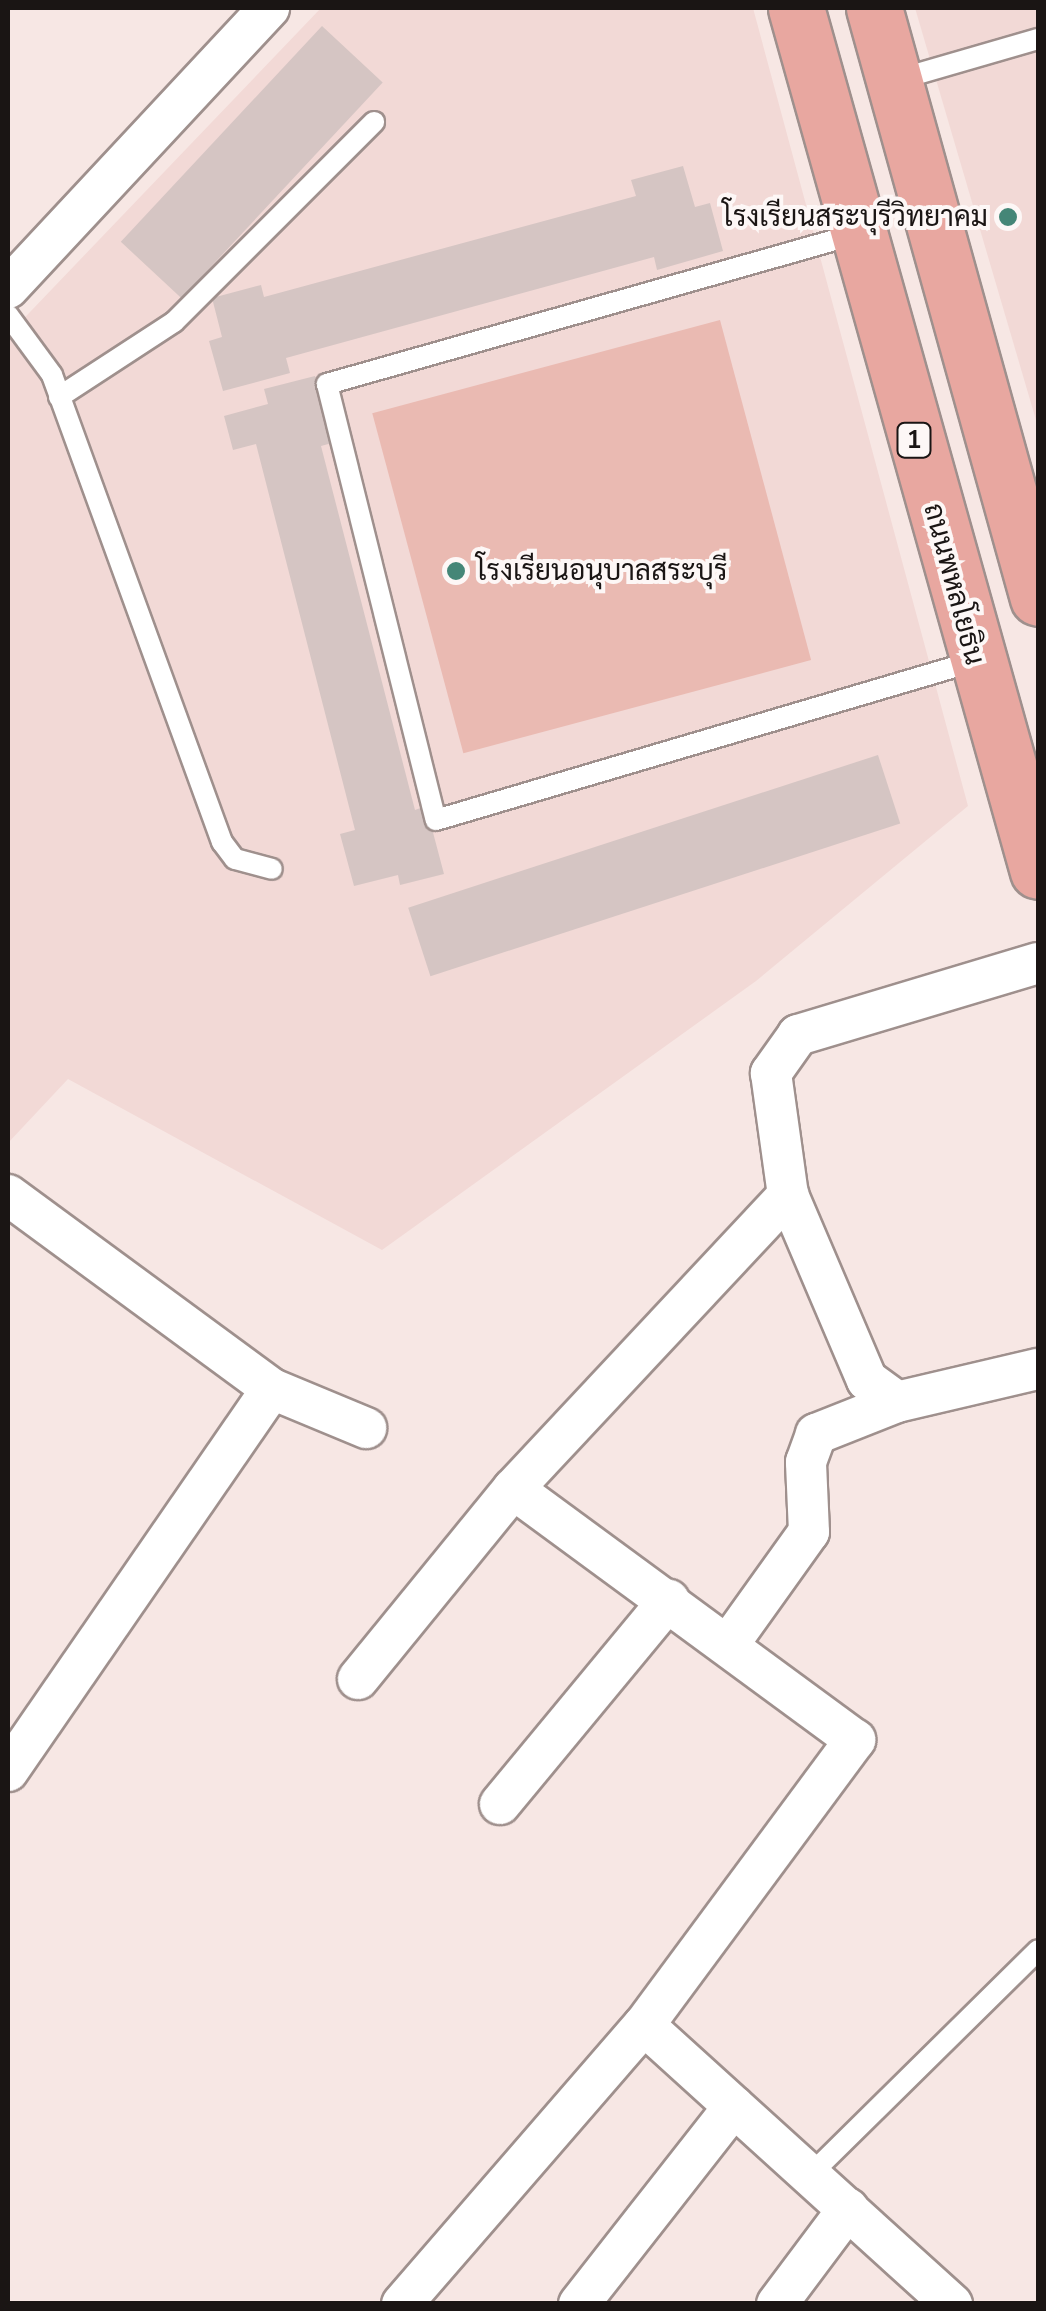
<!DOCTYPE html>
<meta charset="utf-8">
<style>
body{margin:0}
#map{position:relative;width:1046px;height:2311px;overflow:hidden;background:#f7e7e4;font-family:"Nunito Sans",Sarabun,sans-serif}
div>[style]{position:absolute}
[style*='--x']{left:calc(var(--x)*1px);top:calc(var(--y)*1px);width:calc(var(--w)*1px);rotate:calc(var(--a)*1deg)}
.built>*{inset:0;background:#f2d9d6}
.green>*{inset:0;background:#eabab2;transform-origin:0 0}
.building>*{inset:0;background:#d5c5c3;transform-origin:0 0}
.roads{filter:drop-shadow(2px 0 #9f908d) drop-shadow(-2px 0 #9f908d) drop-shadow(0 2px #9f908d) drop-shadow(0 -2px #9f908d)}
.service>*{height:20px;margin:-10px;padding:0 10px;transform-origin:10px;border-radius:10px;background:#fff}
.minor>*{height:40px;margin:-20px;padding:0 20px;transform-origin:20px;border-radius:20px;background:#fff}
.primary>*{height:55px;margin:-27.5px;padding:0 27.5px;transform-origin:27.5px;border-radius:27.5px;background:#e8a7a0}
.dots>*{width:28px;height:28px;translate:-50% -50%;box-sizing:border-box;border:5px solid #fdf7f6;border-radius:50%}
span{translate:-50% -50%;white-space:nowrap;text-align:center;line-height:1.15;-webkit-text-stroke:8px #fdf7f6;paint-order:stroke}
.shield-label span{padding:2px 8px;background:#fdf7f6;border:2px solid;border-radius:8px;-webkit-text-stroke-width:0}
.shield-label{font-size:25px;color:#1a1514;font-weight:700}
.poi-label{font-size:28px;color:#1a1514}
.right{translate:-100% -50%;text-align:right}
.left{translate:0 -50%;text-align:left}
.street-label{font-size:28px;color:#1a1514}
.frame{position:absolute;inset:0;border:10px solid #1a1514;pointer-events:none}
</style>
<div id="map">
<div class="built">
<div style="clip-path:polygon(321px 8px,753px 8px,968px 806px,756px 981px,382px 1250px,68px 1079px,8px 1143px,8px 335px)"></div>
<div style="clip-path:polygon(915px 8px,1038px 8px,1038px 427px)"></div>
</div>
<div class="green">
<div style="left:720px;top:320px;width:352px;height:360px;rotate:75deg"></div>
</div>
<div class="building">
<div style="left:322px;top:26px;width:83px;height:295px;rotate:43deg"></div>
<div style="clip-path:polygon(683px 166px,695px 207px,710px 203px,723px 251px,657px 270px,654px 257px,286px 358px,290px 373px,223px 391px,209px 341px,222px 337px,212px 298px,261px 285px,264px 297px,636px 196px,631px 180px)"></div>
<div style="clip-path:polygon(315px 376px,332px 443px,321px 446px,415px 810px,426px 806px,444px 874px,400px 885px,398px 875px,354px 886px,340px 834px,355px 830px,256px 444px,233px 450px,224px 416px,268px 404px,264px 389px)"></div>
<div style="left:878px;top:755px;width:72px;height:494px;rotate:72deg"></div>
</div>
<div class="roads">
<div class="service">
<div style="--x:896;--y:80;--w:148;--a:-16.1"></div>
<div style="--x:856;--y:234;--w:550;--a:164.17"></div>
<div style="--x:327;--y:384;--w:449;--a:76"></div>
<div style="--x:436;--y:820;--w:562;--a:-16.44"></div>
<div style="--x:8;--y:315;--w:74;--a:53.7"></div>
<div style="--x:52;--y:375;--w:497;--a:70"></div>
<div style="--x:222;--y:842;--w:21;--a:53"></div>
<div style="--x:235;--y:859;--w:38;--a:15"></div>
<div style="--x:59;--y:397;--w:137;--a:-33.1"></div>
<div style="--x:174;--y:322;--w:283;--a:-45"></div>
<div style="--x:810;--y:2175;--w:320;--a:-44.6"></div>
</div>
<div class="minor">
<div style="--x:8;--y:288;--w:383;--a:-47"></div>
<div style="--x:1038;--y:963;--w:251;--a:163.3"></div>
<div style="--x:798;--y:1035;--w:47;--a:125.4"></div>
<div style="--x:771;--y:1073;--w:123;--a:82.1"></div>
<div style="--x:788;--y:1195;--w:201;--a:66.9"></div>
<div style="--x:867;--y:1380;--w:37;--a:36"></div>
<div style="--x:897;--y:1402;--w:145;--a:-13.2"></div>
<div style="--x:8;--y:1195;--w:328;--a:36.3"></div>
<div style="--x:272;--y:1389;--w:102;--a:22.5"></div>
<div style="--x:728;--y:1645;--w:139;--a:-54.4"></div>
<div style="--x:809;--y:1532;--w:70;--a:-92.5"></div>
<div style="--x:806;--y:1462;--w:30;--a:-70"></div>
<div style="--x:816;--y:1434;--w:87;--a:-21.6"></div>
<div style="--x:358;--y:1679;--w:245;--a:-50.8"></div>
<div style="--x:513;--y:1489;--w:403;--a:-46.9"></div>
<div style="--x:8;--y:1771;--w:464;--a:-55.4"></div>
<div style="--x:500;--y:1804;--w:265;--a:-50.4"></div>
<div style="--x:644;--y:2025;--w:416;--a:42.2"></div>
<div style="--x:402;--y:2304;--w:369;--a:-49.1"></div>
<div style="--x:644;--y:2025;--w:355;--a:-53.5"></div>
<div style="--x:855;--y:1740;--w:424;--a:-143.7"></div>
<div style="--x:579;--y:2304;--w:251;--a:-51.9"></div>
<div style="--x:777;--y:2304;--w:119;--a:-53.2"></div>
</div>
<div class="primary">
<div style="--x:796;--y:8;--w:896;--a:74.34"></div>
<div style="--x:874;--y:8;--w:612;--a:74.47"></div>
</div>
</div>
<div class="dots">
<div style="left:1008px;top:217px;background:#458677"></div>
<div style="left:456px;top:571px;background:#458677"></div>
</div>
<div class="shield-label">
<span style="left:914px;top:440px">1</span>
</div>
<div class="poi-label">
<span class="right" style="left:988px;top:217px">โรงเรียนสระบุรีวิทยาคม</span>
<span class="left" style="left:476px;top:571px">โรงเรียนอนุบาลสระบุรี</span>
</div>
<div class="street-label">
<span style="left:954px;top:584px;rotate:75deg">ถนนพหลโยธิน</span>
</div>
<div class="frame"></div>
</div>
